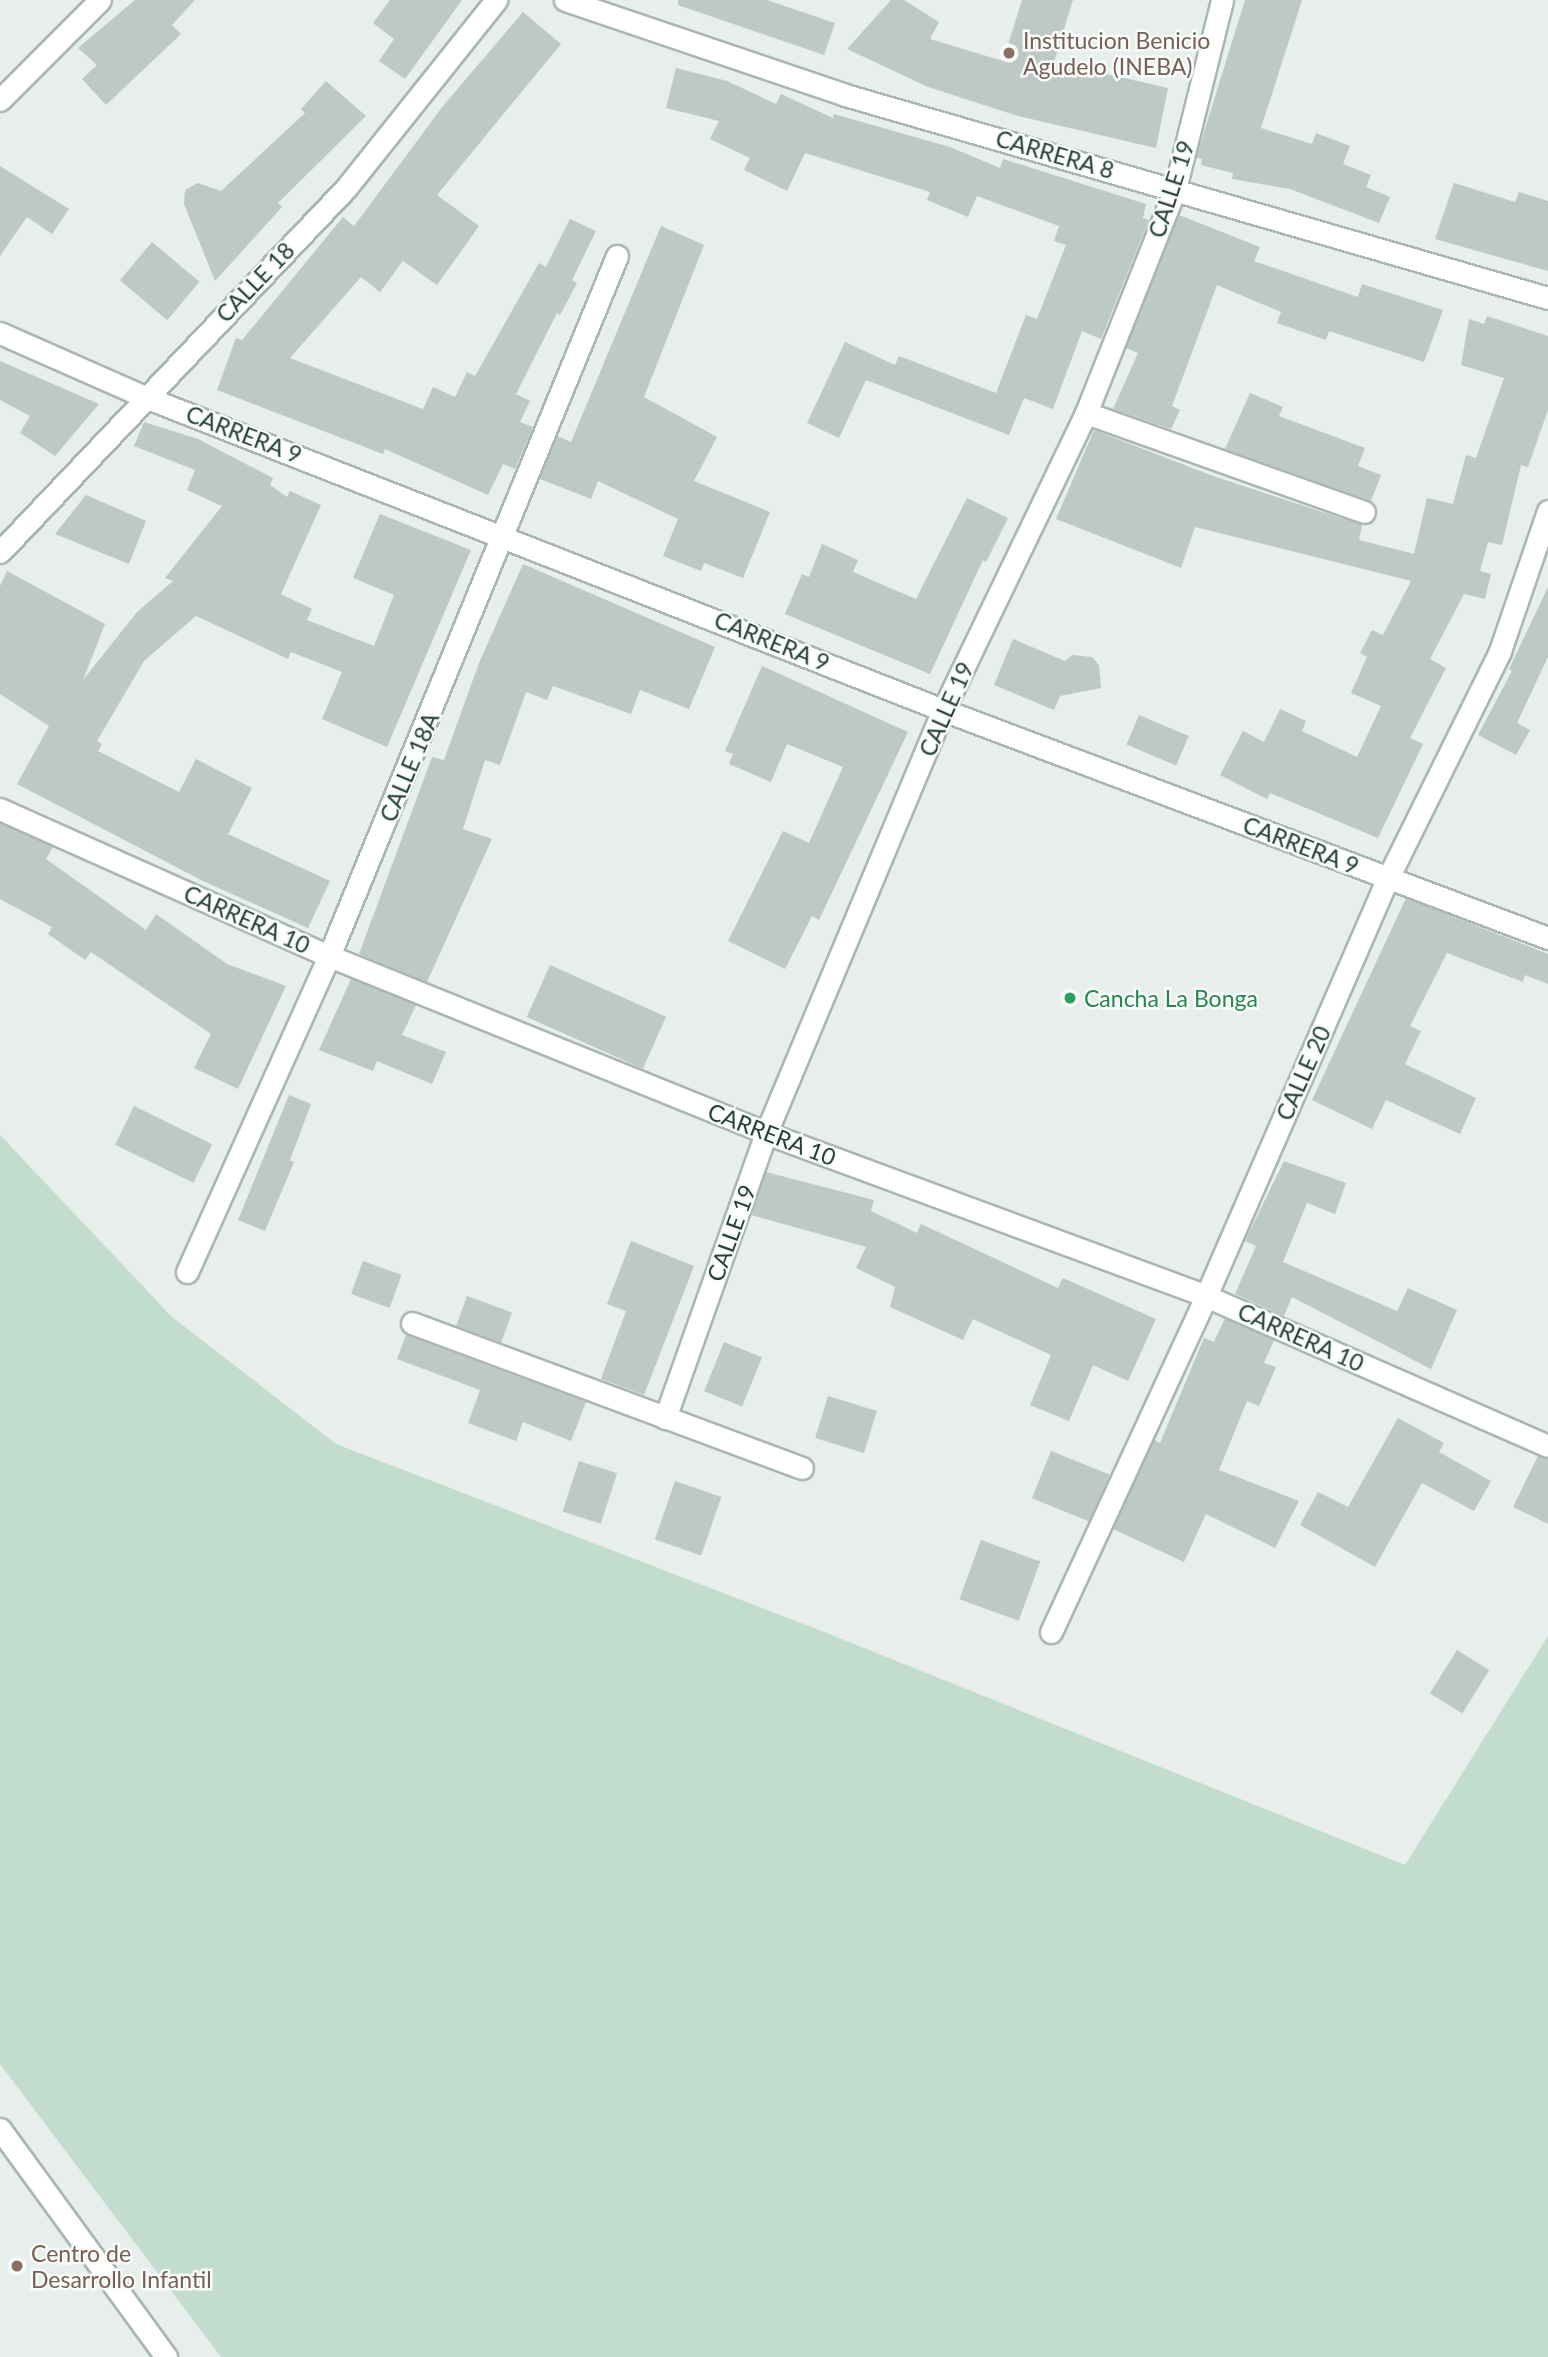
<!DOCTYPE html>
<style>
body{margin:0}
#map{position:relative;width:1548px;height:2357px;overflow:hidden;background:#e7eeec;font-family:Lato,sans-serif}
div>[style]{position:absolute}
[style*='--x']{left:calc(var(--x)*1px);top:calc(var(--y)*1px);width:calc(var(--w)*1px);rotate:calc(var(--a)*1deg)}
.green>*{inset:0;background:#c2dccd}
.building>*{inset:0;background:#bcc9c5;transform-origin:0 0}
.roads{filter:drop-shadow(2px 0 #aab6b4) drop-shadow(-2px 0 #aab6b4) drop-shadow(0 2px #aab6b4) drop-shadow(0 -2px #aab6b4)}
.minor>*{height:21px;margin:-10.5px;padding:0 10.5px;transform-origin:10.5px;border-radius:10.5px;background:#fff}
.secondary>*{height:21px;margin:-10.5px;padding:0 10.5px;transform-origin:10.5px;border-radius:10.5px;background:#fff}
.dots>*{width:19px;height:19px;translate:-50% -50%;box-sizing:border-box;border:4px solid #f7fbf9;border-radius:50%}
span{translate:-50% -50%;white-space:nowrap;text-align:center;line-height:1.15;-webkit-text-stroke:5px #f7fbf9;paint-order:stroke}
.education-label{font-size:23px;color:#785e54}
.left{translate:0 -50%;text-align:left}
.street-label{font-size:23px;color:#273f3c}
.leisure-label{font-size:23px;color:#27864d}
</style>
<div id="map">
<div class="green">
<div style="clip-path:polygon(0 1135px,172px 1317px,336px 1444px,814px 1628px,1405px 1865px,1548px 1636px,1548px 2357px,221px 2357px,0 2064px)"></div>
</div>
<div class="building">
<div style="clip-path:polygon(135px 0,195px 0,172px 25px,181px 34px,106px 105px,82px 79px,97px 65px,78px 48px)"></div>
<div style="clip-path:polygon(390px 0,462px 0,405px 79px,379px 61px,394px 39px,373px 23px)"></div>
<div style="clip-path:polygon(678px 0,767px 0,835px 23px,824px 55px,678px 5px)"></div>
<div style="clip-path:polygon(891px 0,904px 0,939px 22px,930px 39px,1003px 61px,1022px 0,1073px 0,1054px 62px,1168px 88px,1156px 148px,1018px 116px,928px 87px,847px 49px)"></div>
<div style="clip-path:polygon(1245px 0,1302px 0,1261px 128px,1312px 144px,1316px 133px,1350px 146px,1343px 164px,1371px 175px,1366px 187px,1390px 197px,1379px 223px,1290px 189px,1232px 179px,1233px 173px,1201px 165px,1202px 159px,1196px 158px)"></div>
<div style="clip-path:polygon(523px 12px,561px 44px,437px 195px,479px 226px,437px 285px,403px 261px,380px 292px,361px 277px,290px 358px,423px 409px,433px 387px,455px 397px,467px 372px,475px 376px,539px 263px,546px 267px,570px 219px,596px 231px,572px 280px,577px 283px,560px 315px,557px 313px,516px 394px,530px 401px,520px 422px,533px 427px,515px 469px,503px 464px,488px 495px,385px 449px,383px 454px,217px 390px,236px 338px,242px 340px,343px 217px,354px 226px,443px 106px)"></div>
<div style="clip-path:polygon(676px 68px,727px 81px,776px 104px,781px 94px,833px 118px,834px 114px,950px 147px,1000px 168px,1003px 159px,1146px 204px,1143px 218px,1149px 220px,1101px 339px,1082px 331px,1053px 409px,1024px 398px,1009px 435px,866px 380px,839px 438px,807px 423px,845px 342px,895px 365px,899px 356px,996px 393px,1026px 315px,1037px 319px,1066px 245px,1054px 241px,1059px 226px,977px 196px,968px 217px,927px 200px,930px 192px,805px 153px,787px 191px,744px 170px,750px 158px,710px 139px,719px 121px,666px 108px)"></div>
<div style="clip-path:polygon(326px 81px,366px 116px,278px 203px,282px 207px,215px 281px,184px 204px,185px 190px,198px 183px,221px 191px,305px 113px,301px 109px)"></div>
<div style="clip-path:polygon(0 166px,69px 209px,52px 234px,27px 217px,0 256px)"></div>
<div style="clip-path:polygon(1454px 183px,1515px 202px,1519px 192px,1548px 201px,1548px 271px,1435px 239px)"></div>
<div style="clip-path:polygon(1179px 215px,1260px 247px,1254px 261px,1358px 297px,1362px 284px,1443px 310px,1424px 362px,1329px 331px,1326px 340px,1277px 323px,1281px 312px,1217px 285px,1172px 406px,1180px 410px,1171px 429px,1113px 409px,1138px 353px,1126px 348px)"></div>
<div style="clip-path:polygon(661px 226px,704px 245px,644px 397px,717px 437px,694px 481px,770px 512px,743px 578px,704px 563px,701px 571px,663px 556px,678px 519px,598px 481px,591px 499px,540px 479px,557px 436px,571px 442px)"></div>
<div style="left:152px;top:242px;width:62px;height:50px;rotate:40deg"></div>
<div style="clip-path:polygon(1487px 316px,1548px 336px,1548px 410px,1528px 467px,1521px 465px,1502px 545px,1488px 542px,1480px 571px,1491px 574px,1485px 599px,1464px 594px,1430px 659px,1446px 668px,1410px 738px,1423px 744px,1378px 838px,1270px 793px,1267px 799px,1220px 775px,1243px 731px,1264px 742px,1280px 709px,1306px 721px,1302px 731px,1357px 757px,1381px 706px,1351px 693px,1367px 657px,1360px 653px,1372px 630px,1383px 635px,1411px 581px,1195px 527px,1181px 568px,1056px 519px,1094px 430px,1213px 476px,1362px 525px,1359px 540px,1414px 554px,1427px 498px,1453px 504px,1466px 455px,1476px 458px,1504px 378px,1461px 365px,1469px 319px,1484px 324px)"></div>
<div style="clip-path:polygon(0 361px,99px 404px,55px 456px,20px 433px,30px 416px,0 400px)"></div>
<div style="clip-path:polygon(1250px 393px,1283px 407px,1279px 416px,1365px 448px,1358px 466px,1381px 475px,1371px 501px,1225px 449px)"></div>
<div style="clip-path:polygon(144px 422px,198px 439px,273px 478px,270px 485px,287px 497px,290px 491px,321px 505px,281px 594px,312px 609px,307px 620px,374px 646px,394px 595px,353px 578px,380px 514px,471px 550px,387px 747px,322px 719px,342px 672px,291px 652px,288px 659px,196px 616px,144px 661px,97px 741px,102px 744px,98px 751px,179px 792px,196px 759px,252px 788px,228px 834px,330px 881px,308px 928px,203px 881px,17px 784px,49px 726px,0 694px,0 586px,7px 571px,105px 624px,83px 680px,137px 612px,173px 581px,165px 578px,222px 506px,187px 490px,195px 470px,134px 446px)"></div>
<div style="clip-path:polygon(86px 495px,146px 521px,129px 564px,55px 534px)"></div>
<div style="clip-path:polygon(967px 498px,1008px 518px,986px 562px,983px 560px,930px 674px,785px 614px,802px 574px,809px 577px,822px 544px,858px 560px,853px 572px,916px 599px)"></div>
<div style="clip-path:polygon(523px 564px,715px 647px,689px 709px,640px 690px,631px 714px,553px 686px,547px 700px,526px 692px,500px 765px,485px 760px,463px 829px,492px 839px,427px 982px,359px 954px,432px 757px,444px 760px,479px 663px)"></div>
<div style="clip-path:polygon(1548px 587px,1548px 657px,1517px 723px,1530px 730px,1516px 755px,1478px 735px,1512px 671px,1509px 669px)"></div>
<div style="clip-path:polygon(1013px 639px,1065px 661px,1072px 655px,1092px 657px,1099px 665px,1101px 688px,1060px 696px,1054px 710px,994px 685px)"></div>
<div style="clip-path:polygon(762px 666px,908px 732px,819px 920px,812px 916px,785px 969px,728px 941px,783px 831px,809px 843px,843px 767px,787px 744px,771px 782px,729px 764px,733px 754px,725px 751px)"></div>
<div style="left:1139px;top:715px;width:54px;height:32px;rotate:23deg"></div>
<div style="clip-path:polygon(0 823px,53px 847px,46px 859px,146px 930px,156px 914px,227px 964px,286px 986px,238px 1089px,194px 1068px,211px 1034px,91px 952px,85px 960px,48px 934px,52px 927px,0 899px)"></div>
<div style="clip-path:polygon(1406px 898px,1548px 954px,1548px 984px,1525px 975px,1523px 982px,1447px 953px,1410px 1026px,1421px 1031px,1405px 1064px,1476px 1098px,1460px 1134px,1386px 1100px,1372px 1129px,1312px 1100px)"></div>
<div style="left:550px;top:965px;width:127px;height:57px;rotate:24deg"></div>
<div style="clip-path:polygon(351px 979px,416px 1005px,402px 1035px,446px 1052px,432px 1084px,377px 1061px,373px 1071px,319px 1050px)"></div>
<div style="clip-path:polygon(289px 1095px,311px 1104px,290px 1160px,294px 1162px,265px 1231px,238px 1220px)"></div>
<div style="left:134px;top:1106px;width:87px;height:43px;rotate:26deg"></div>
<div style="clip-path:polygon(1284px 1161px,1346px 1183px,1335px 1214px,1307px 1203px,1283px 1262px,1397px 1311px,1408px 1288px,1457px 1310px,1431px 1369px,1292px 1297px,1284px 1316px,1235px 1294px,1256px 1246px,1245px 1241px)"></div>
<div style="clip-path:polygon(766px 1172px,874px 1200px,871px 1211px,917px 1233px,921px 1224px,1058px 1288px,1063px 1278px,1156px 1319px,1128px 1381px,1093px 1365px,1069px 1421px,1030px 1405px,1051px 1355px,973px 1319px,963px 1340px,890px 1307px,895px 1287px,856px 1268px,866px 1247px,751px 1215px)"></div>
<div style="clip-path:polygon(631px 1241px,694px 1266px,644px 1395px,601px 1379px,626px 1311px,607px 1304px)"></div>
<div style="left:363px;top:1261px;width:41px;height:35px;rotate:20deg"></div>
<div style="left:467px;top:1296px;width:48px;height:32px;rotate:20deg"></div>
<div style="clip-path:polygon(1225px 1318px,1274px 1340px,1264px 1363px,1276px 1367px,1259px 1406px,1247px 1401px,1219px 1470px,1299px 1501px,1275px 1548px,1206px 1514px,1184px 1562px,1113px 1529px,1154px 1440px,1160px 1443px,1204px 1338px,1214px 1342px)"></div>
<div style="clip-path:polygon(406px 1335px,586px 1402px,571px 1441px,523px 1422px,516px 1441px,468px 1423px,480px 1390px,397px 1359px)"></div>
<div style="left:724px;top:1342px;width:41px;height:53px;rotate:22deg"></div>
<div style="left:828px;top:1396px;width:51px;height:44px;rotate:17deg"></div>
<div style="clip-path:polygon(1398px 1418px,1444px 1443px,1439px 1452px,1491px 1481px,1474px 1511px,1422px 1483px,1375px 1567px,1300px 1525px,1318px 1492px,1348px 1507px)"></div>
<div style="left:1051px;top:1451px;width:63px;height:51px;rotate:22deg"></div>
<div style="clip-path:polygon(1538px 1456px,1548px 1459px,1548px 1524px,1513px 1507px)"></div>
<div style="left:579px;top:1461px;width:40px;height:53px;rotate:18deg"></div>
<div style="left:675px;top:1481px;width:49px;height:62px;rotate:19deg"></div>
<div style="left:981px;top:1540px;width:63px;height:63px;rotate:20deg"></div>
<div style="left:1457px;top:1650px;width:38px;height:51px;rotate:32deg"></div>
</div>
<div class="roads">
<div class="minor">
<div style="--x:565;--y:0;--w:296;--a:18.7"></div>
<div style="--x:845;--y:95;--w:732;--a:16.11"></div>
<div style="--x:0;--y:100;--w:141;--a:-45"></div>
<div style="--x:0;--y:333;--w:158;--a:23.8"></div>
<div style="--x:145;--y:397;--w:857;--a:21.42"></div>
<div style="--x:943;--y:710;--w:647;--a:20.65"></div>
<div style="--x:1086;--y:413;--w:295;--a:19.6"></div>
<div style="--x:0;--y:552;--w:502;--a:-46.45"></div>
<div style="--x:346;--y:188;--w:241;--a:-51.4"></div>
<div style="--x:0;--y:809;--w:360;--a:24.1"></div>
<div style="--x:329;--y:956;--w:471;--a:22"></div>
<div style="--x:766;--y:1133;--w:469;--a:20.3"></div>
<div style="--x:1206;--y:1296;--w:373;--a:23.7"></div>
<div style="--x:187;--y:1272;--w:346;--a:-65.8"></div>
<div style="--x:329;--y:956;--w:757;--a:-67.64"></div>
<div style="--x:412;--y:1323;--w:416;--a:20.4"></div>
<div style="--x:665;--y:1418;--w:302;--a:-70.5"></div>
<div style="--x:766;--y:1133;--w:459;--a:-67.3"></div>
<div style="--x:943;--y:710;--w:330;--a:-64.3"></div>
<div style="--x:1086;--y:413;--w:241;--a:-68.3"></div>
<div style="--x:1175;--y:189;--w:195;--a:-76"></div>
<div style="--x:1051;--y:1632;--w:370;--a:-65.2"></div>
<div style="--x:1206;--y:1296;--w:456;--a:-66.5"></div>
<div style="--x:1388;--y:878;--w:253;--a:-63.7"></div>
<div style="--x:1500;--y:651;--w:148;--a:-71.1"></div>
</div>
<div class="secondary">
<div style="--x:0;--y:2129;--w:282;--a:53.9"></div>
</div>
</div>
<div class="dots">
<div style="left:1009px;top:53px;background:#8d6e63"></div>
<div style="left:1070px;top:998px;background:#2e9e5b"></div>
<div style="left:17px;top:2266px;background:#8d6e63"></div>
</div>
<div class="education-label">
<span class="left" style="left:1023px;top:53px">Institucion Benicio<br>Agudelo (INEBA)</span>
<span class="left" style="left:31px;top:2266px">Centro de<br>Desarrollo Infantil</span>
</div>
<div class="street-label">
<span style="left:1055px;top:154px;rotate:16deg">CARRERA 8</span>
<span style="left:1171px;top:189px;rotate:-72deg">CALLE 19</span>
<span style="left:255px;top:282px;rotate:-46deg">CALLE 18</span>
<span style="left:244px;top:434px;rotate:21deg">CARRERA 9</span>
<span style="left:772px;top:641px;rotate:22deg">CARRERA 9</span>
<span style="left:946px;top:709px;rotate:-66deg">CALLE 19</span>
<span style="left:409px;top:767px;rotate:-67deg">CALLE 18A</span>
<span style="left:1301px;top:845px;rotate:21deg">CARRERA 9</span>
<span style="left:247px;top:919px;rotate:24deg">CARRERA 10</span>
<span style="left:1303px;top:1073px;rotate:-66deg">CALLE 20</span>
<span style="left:772px;top:1134px;rotate:21deg">CARRERA 10</span>
<span style="left:731px;top:1233px;rotate:-70deg">CALLE 19</span>
<span style="left:1301px;top:1337px;rotate:24deg">CARRERA 10</span>
</div>
<div class="leisure-label">
<span class="left" style="left:1084px;top:998px">Cancha La Bonga</span>
</div>
</div>
